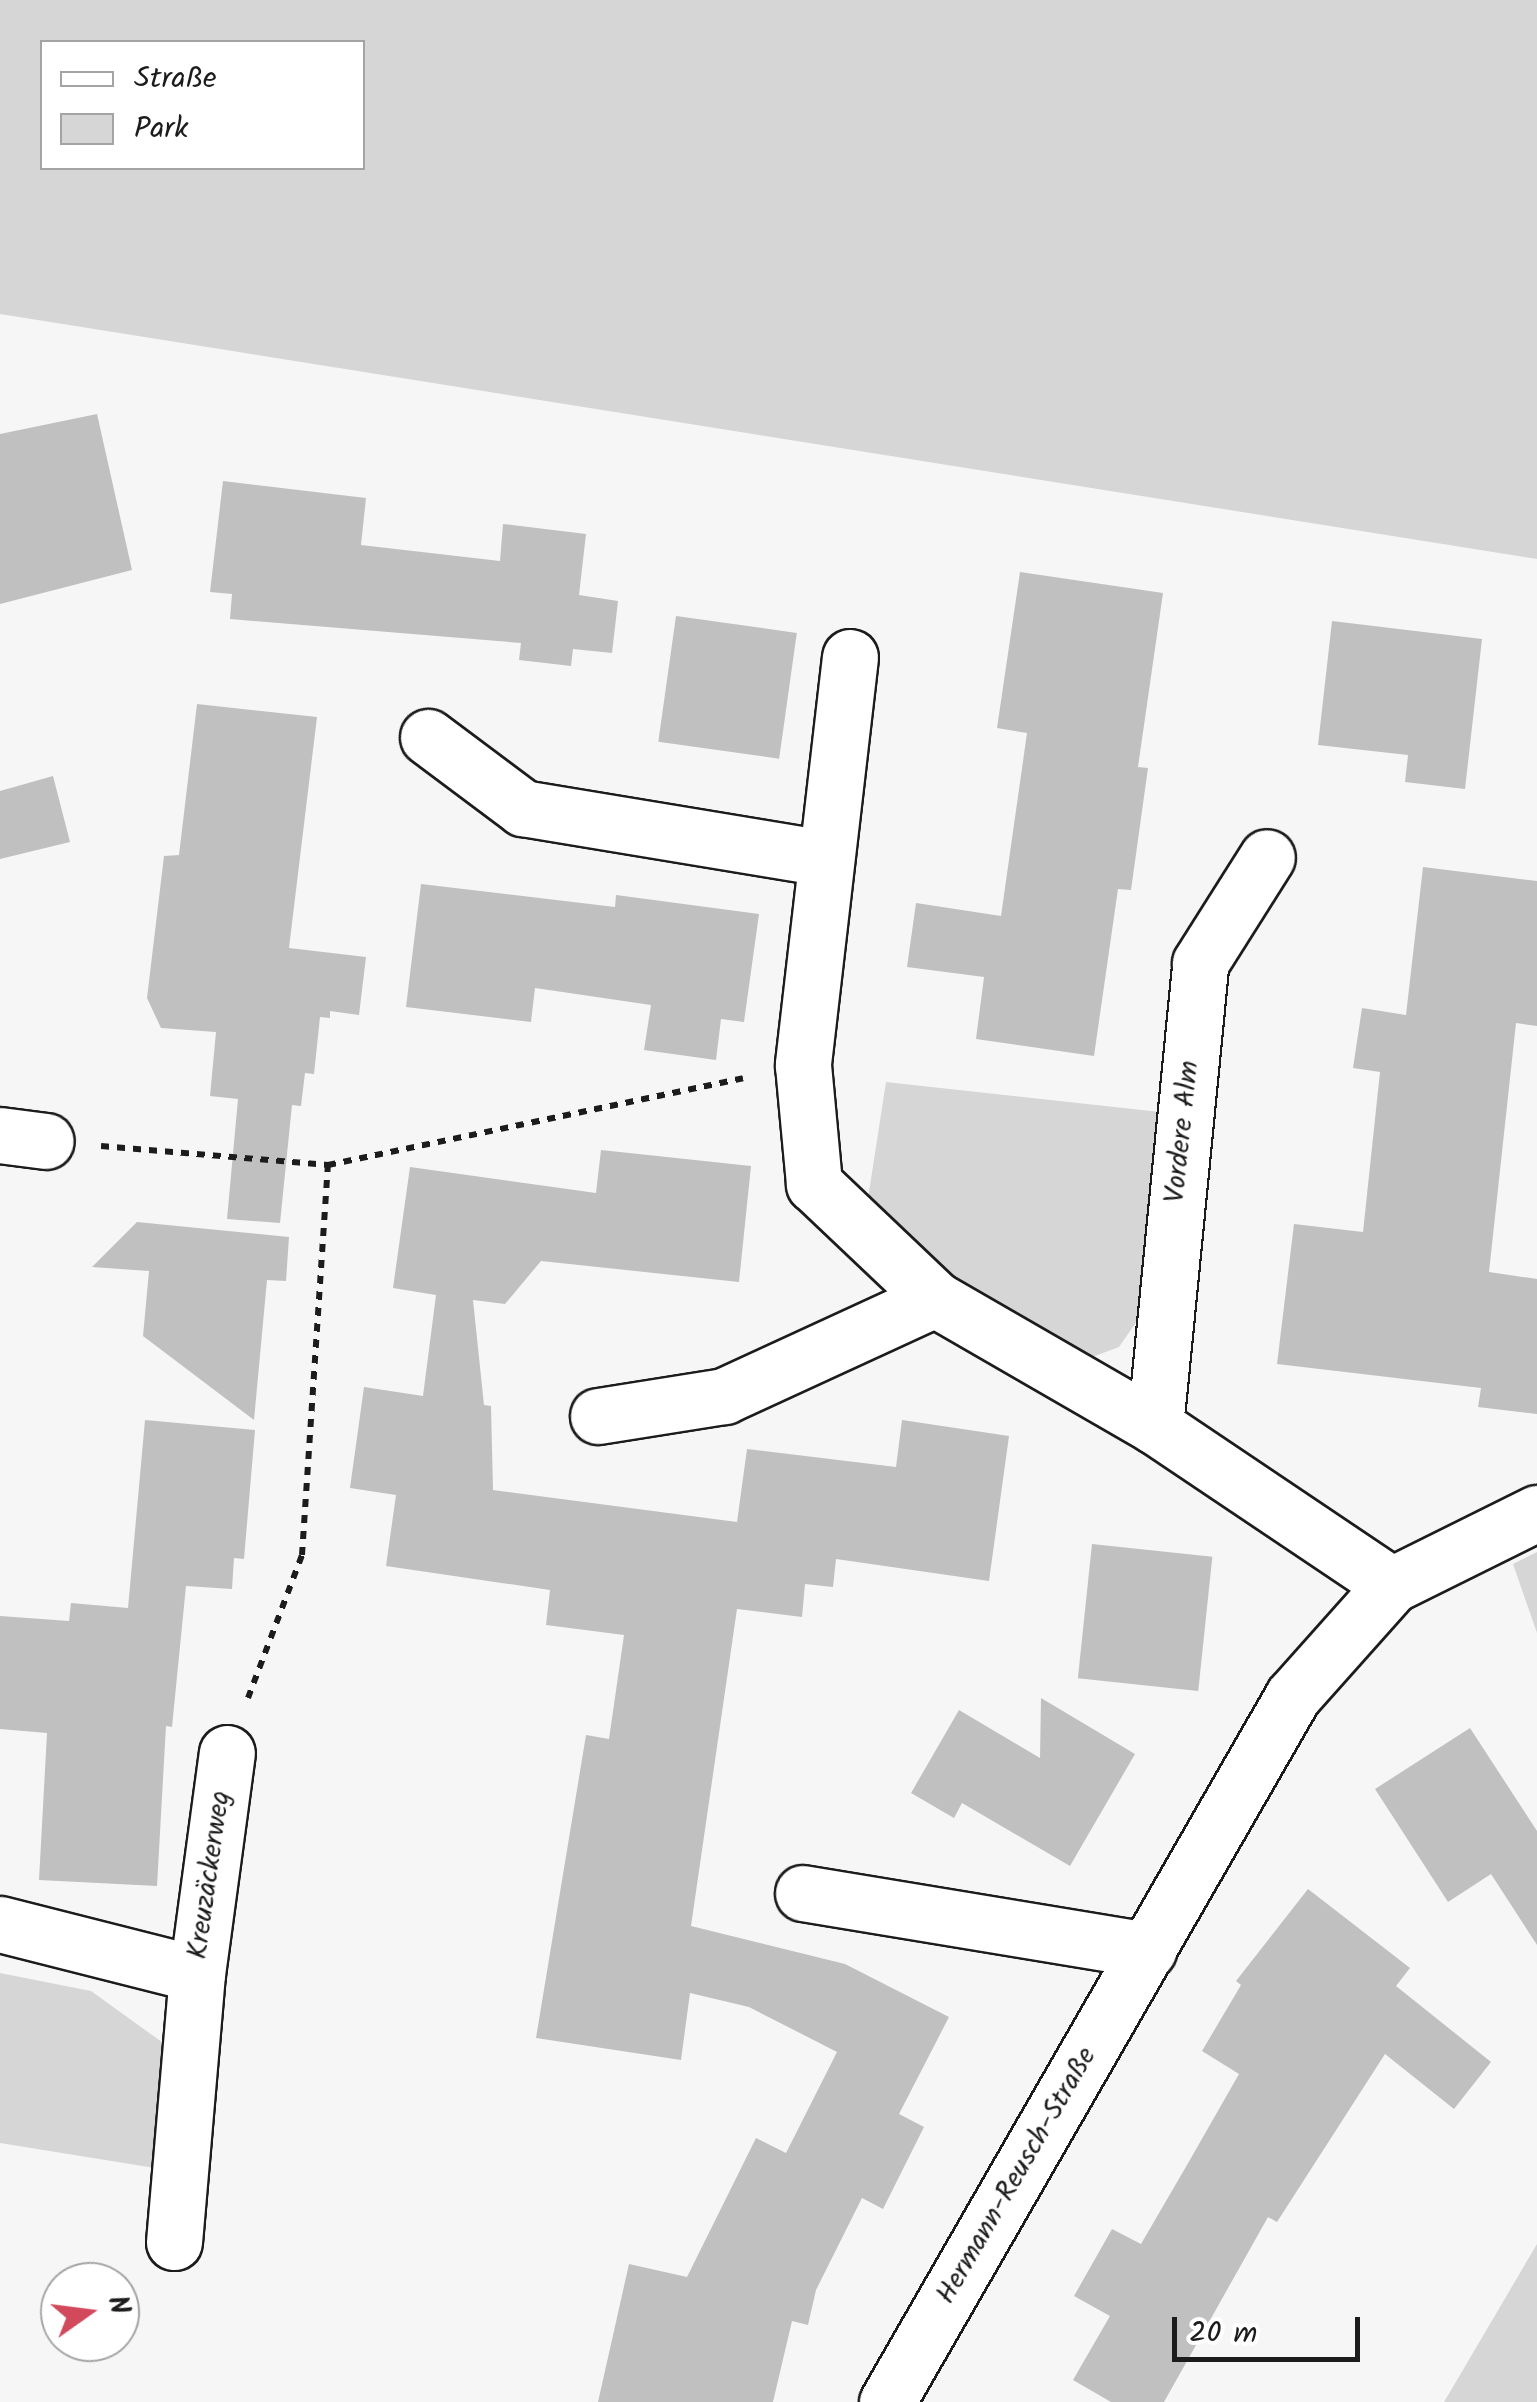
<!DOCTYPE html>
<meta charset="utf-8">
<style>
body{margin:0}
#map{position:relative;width:1537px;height:2402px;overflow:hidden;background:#f6f6f6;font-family:Kalam,sans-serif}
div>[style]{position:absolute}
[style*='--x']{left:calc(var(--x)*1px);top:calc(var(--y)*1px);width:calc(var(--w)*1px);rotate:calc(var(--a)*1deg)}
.green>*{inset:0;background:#d6d6d6}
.building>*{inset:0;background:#c0c0c0;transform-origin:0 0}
.path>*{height:6px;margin-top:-3px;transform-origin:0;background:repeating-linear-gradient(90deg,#1c1c1c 0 8px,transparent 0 16px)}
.roads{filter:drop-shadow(2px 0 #1c1c1c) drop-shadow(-2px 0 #1c1c1c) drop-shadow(0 2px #1c1c1c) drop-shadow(0 -2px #1c1c1c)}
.minor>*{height:55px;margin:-27.5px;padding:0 27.5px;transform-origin:27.5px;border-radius:27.5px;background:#fff}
span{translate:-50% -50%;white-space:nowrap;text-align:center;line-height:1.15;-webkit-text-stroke:8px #fff;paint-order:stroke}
.street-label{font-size:28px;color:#1c1c1c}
.legend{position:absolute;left:40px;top:40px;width:325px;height:130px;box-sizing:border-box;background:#fff;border:2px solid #a4a4a4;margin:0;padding:12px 18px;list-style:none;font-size:30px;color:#1c1c1c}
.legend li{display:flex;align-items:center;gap:20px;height:50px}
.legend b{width:50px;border:2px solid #a4a4a4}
.north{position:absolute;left:40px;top:2262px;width:100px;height:100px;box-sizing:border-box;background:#fff;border:2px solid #a4a4a4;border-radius:50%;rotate:76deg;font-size:28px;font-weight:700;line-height:40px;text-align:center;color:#1c1c1c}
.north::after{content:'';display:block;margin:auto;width:35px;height:45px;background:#d1495b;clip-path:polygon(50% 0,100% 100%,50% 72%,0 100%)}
.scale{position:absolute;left:1172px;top:2317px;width:188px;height:45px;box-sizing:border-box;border:5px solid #1c1c1c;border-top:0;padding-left:12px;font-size:30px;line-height:35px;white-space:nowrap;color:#1c1c1c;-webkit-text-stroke:8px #fff;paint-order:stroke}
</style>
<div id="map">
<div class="green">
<div style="clip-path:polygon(evenodd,0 0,1537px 0,1537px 559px,0 314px,0 0,362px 42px,362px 168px,42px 168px,42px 42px,362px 42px)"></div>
<div style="clip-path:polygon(886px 1082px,1160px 1112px,1137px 1321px,1119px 1347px,1095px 1356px,1068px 1351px,922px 1257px,867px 1205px)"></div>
<div style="clip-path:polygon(1537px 1552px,1537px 1633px,1513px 1564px)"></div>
<div style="clip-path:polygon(0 1973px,91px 1991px,166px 2045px,161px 2169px,0 2143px)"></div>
<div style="clip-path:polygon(1537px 2244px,1537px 2402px,1444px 2402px,1460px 2375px)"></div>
</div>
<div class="building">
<div style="clip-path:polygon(97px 414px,132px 570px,0 604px,0 434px)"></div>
<div style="clip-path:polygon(223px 481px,366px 498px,361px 545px,500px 561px,503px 524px,586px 534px,579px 595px,618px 601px,612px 653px,573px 649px,571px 666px,519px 660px,521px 643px,230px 619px,232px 594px,210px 592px)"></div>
<div style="clip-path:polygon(1020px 572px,1163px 593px,1138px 767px,1148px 768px,1131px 890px,1118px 889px,1094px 1056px,976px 1039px,984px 977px,907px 967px,916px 903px,1001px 916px,1027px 733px,997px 728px)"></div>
<div style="left:676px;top:616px;width:122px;height:127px;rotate:8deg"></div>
<div style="clip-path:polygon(1332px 621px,1482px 639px,1465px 789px,1405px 782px,1408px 755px,1318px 745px)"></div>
<div style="clip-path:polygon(197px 704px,317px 717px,289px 948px,366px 957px,359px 1015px,330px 1011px,330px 1018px,320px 1017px,314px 1074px,305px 1073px,301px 1106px,292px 1105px,280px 1223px,227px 1219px,238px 1099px,210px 1096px,216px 1032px,161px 1028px,147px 998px,164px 856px,179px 855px)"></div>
<div style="clip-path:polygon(53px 776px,70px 842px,0 859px,0 791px)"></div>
<div style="clip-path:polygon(1423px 867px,1537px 881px,1537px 1026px,1516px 1023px,1489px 1272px,1537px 1279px,1537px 1414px,1478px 1407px,1481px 1388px,1277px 1364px,1294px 1224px,1363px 1232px,1380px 1072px,1353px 1068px,1362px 1008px,1406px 1015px)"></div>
<div style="clip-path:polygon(421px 884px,615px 907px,616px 895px,759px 914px,744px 1022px,721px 1019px,716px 1060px,644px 1050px,651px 1005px,535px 988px,531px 1022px,406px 1007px)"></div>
<div style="clip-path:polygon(601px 1150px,751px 1166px,739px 1282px,541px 1261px,505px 1304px,473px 1300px,484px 1405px,491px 1406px,493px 1490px,737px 1522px,747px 1449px,896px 1467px,902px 1420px,1009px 1436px,989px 1581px,836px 1559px,833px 1587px,805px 1584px,802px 1617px,737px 1609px,691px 1926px,845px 1964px,949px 2017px,899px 2114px,924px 2127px,883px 2209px,862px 2198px,816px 2290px,808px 2325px,792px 2321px,773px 2402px,598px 2402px,629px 2264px,687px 2277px,756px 2138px,786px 2153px,837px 2052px,749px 2007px,690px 1993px,681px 2060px,536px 2038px,586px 1735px,609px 1739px,624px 1635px,546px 1625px,550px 1590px,386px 1566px,396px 1495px,350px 1488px,364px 1387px,423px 1396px,436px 1295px,393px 1288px,410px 1167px,596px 1193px)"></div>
<div style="clip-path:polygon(137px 1222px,289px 1237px,286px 1281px,267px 1280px,254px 1420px,143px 1336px,149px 1271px,92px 1267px)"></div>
<div style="clip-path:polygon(145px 1420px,255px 1430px,244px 1559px,234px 1558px,232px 1589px,186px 1586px,172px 1727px,166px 1726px,157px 1886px,39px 1880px,47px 1733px,0 1729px,0 1616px,69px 1621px,71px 1603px,128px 1608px)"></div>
<div style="left:1092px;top:1544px;width:121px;height:135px;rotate:6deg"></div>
<div style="clip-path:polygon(1041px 1698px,1135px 1754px,1070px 1866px,962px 1803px,954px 1818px,911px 1793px,959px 1710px,1040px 1758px)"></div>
<div style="clip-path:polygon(1470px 1728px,1537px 1831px,1537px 1945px,1491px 1874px,1448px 1902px,1375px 1789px)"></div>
<div style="clip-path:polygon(1308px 1889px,1410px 1968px,1396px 1986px,1491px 2062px,1454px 2109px,1385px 2054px,1277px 2222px,1268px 2217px,1164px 2402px,1111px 2402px,1073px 2380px,1110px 2316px,1074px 2296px,1112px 2229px,1141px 2244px,1187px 2165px,1239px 2074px,1202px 2051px,1241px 1985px,1236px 1981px)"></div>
</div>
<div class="path">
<div style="--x:101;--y:1146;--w:228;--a:4.8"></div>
<div style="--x:328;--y:1165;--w:424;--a:-11.8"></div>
<div style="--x:248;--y:1698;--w:153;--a:-69.3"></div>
<div style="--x:302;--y:1555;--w:391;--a:-86.2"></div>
</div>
<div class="roads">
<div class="minor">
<div style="--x:850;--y:657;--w:411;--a:96.6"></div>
<div style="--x:803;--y:1065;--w:120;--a:84.7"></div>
<div style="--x:814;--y:1184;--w:167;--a:43.5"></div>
<div style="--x:935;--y:1299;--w:254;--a:30"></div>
<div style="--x:1155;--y:1426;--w:285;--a:33.9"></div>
<div style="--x:428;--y:737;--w:119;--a:36.8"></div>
<div style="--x:523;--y:808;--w:305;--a:9.4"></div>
<div style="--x:0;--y:1135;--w:46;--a:7.4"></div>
<div style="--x:598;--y:1416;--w:128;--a:-9"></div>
<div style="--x:724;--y:1396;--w:232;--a:-24.7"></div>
<div style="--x:1155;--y:1426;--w:465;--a:-84.4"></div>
<div style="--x:1200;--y:963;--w:125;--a:-57.7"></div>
<div style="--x:803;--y:1893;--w:350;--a:9.4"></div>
<div style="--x:0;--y:1924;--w:203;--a:14.2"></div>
<div style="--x:197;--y:1974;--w:223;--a:-82.3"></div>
<div style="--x:174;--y:2242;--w:269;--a:-85.1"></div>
<div style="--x:887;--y:2402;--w:814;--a:-60.1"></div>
<div style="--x:1293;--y:1696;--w:149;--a:-48.3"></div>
<div style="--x:1392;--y:1585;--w:162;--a:-26.4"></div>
</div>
</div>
<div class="street-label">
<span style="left:1183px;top:1132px;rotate:-84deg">Vordere Alm</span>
<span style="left:210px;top:1875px;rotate:-82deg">Kreuzäckerweg</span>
<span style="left:1017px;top:2176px;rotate:-60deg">Hermann-Reusch-Straße</span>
</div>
<ul class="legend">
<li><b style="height:12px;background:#fff"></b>Straße</li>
<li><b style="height:28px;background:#d6d6d6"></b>Park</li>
</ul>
<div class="north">N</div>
<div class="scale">20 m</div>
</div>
